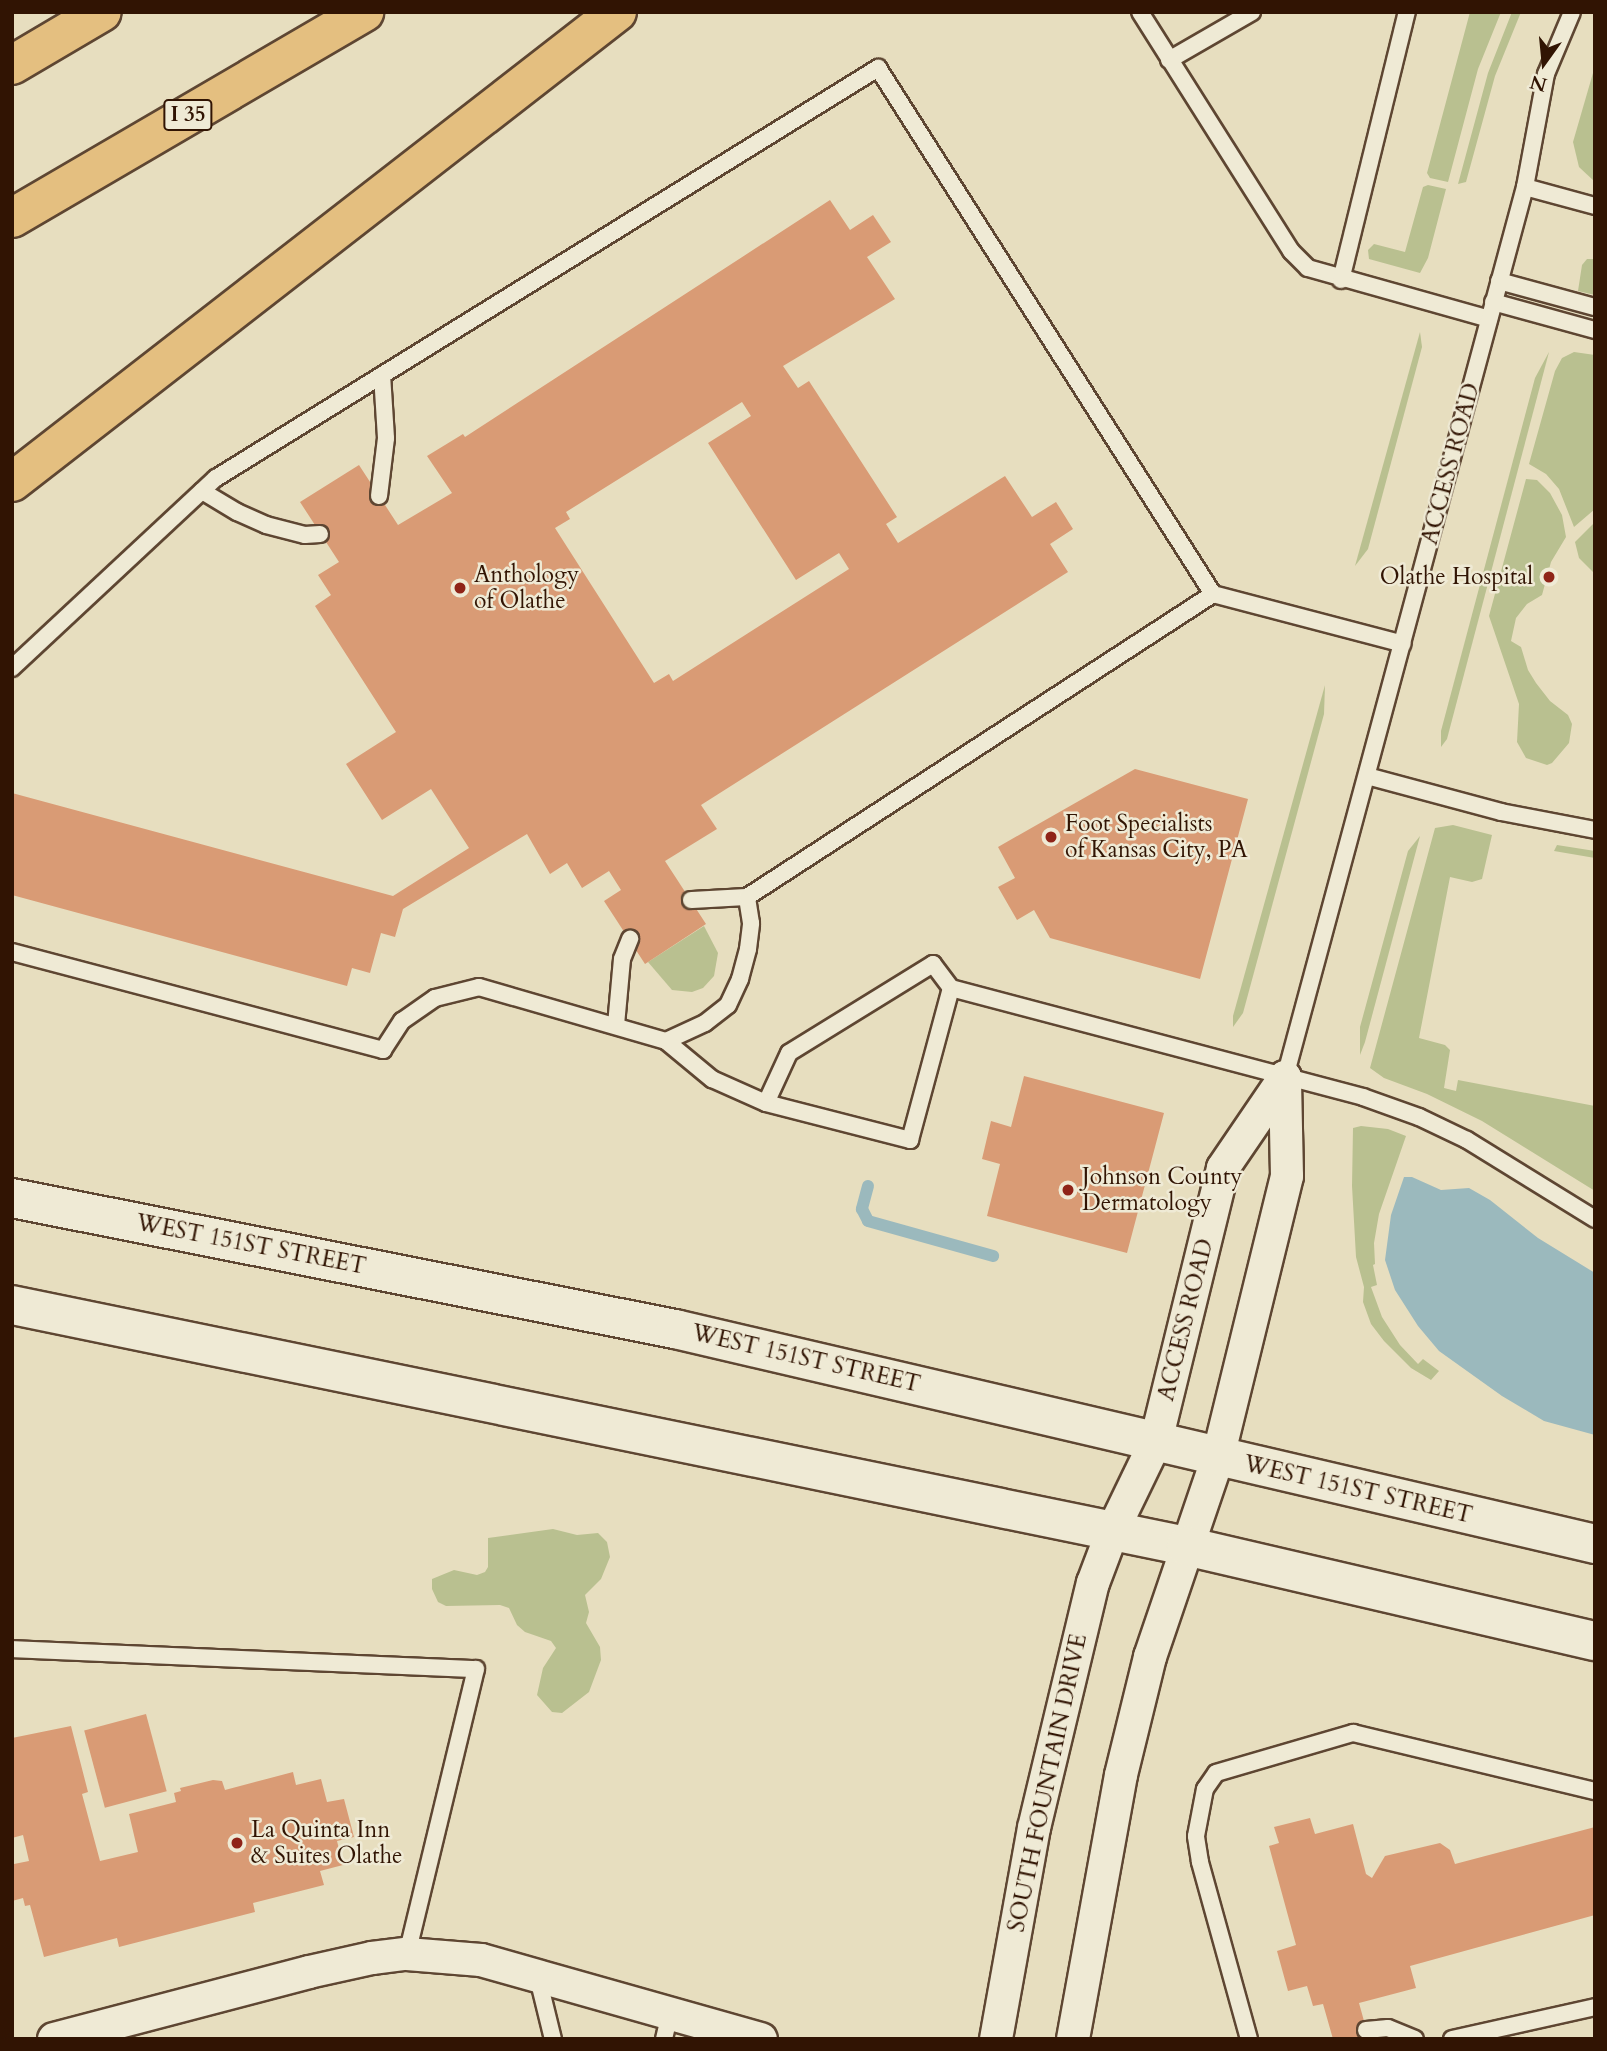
<!DOCTYPE html>
<style>
body{margin:0}
#map{position:relative;width:1607px;height:2051px;overflow:hidden;background:#e7debf;font-family:Cardo,serif}
div>[style]{position:absolute}
[style*='--x']{left:calc(var(--x)*1px);top:calc(var(--y)*1px);width:calc(var(--w)*1px);rotate:calc(var(--a)*1deg)}
.green>*{inset:0;background:#b9c090}
.water>*{inset:0;background:#9bb9bd}
.stream>*{height:12px;margin:-6px;padding:0 6px;transform-origin:6px;border-radius:6px;background:#9bb9bd}
.building>*{inset:0;background:#d99b75;transform-origin:0 0}
.roads{filter:drop-shadow(2px 0 #5e4632) drop-shadow(-2px 0 #5e4632) drop-shadow(0 2px #5e4632) drop-shadow(0 -2px #5e4632)}
.lane>*{height:16px;margin:-8px;padding:0 8px;transform-origin:8px;border-radius:8px;background:#efead5}
.street>*{height:32px;margin:-16px;padding:0 16px;transform-origin:16px;border-radius:16px;background:#efead5}
.secondary>*{height:38px;margin:-19px;padding:0 19px;transform-origin:19px;border-radius:19px;background:#efead5}
.highway>*{height:38px;margin:-19px;padding:0 19px;transform-origin:19px;border-radius:19px;background:#e4bf80}
.dots>*{width:19px;height:19px;translate:-50% -50%;box-sizing:border-box;border:4px solid #efead5;border-radius:50%}
span{translate:-50% -50%;white-space:nowrap;text-align:center;line-height:1.15;-webkit-text-stroke:5px #efead5;paint-order:stroke}
.shield-label span{padding:2px 5px;background:#efead5;border:2px solid;border-radius:5px;-webkit-text-stroke-width:0}
.shield-label{font-size:21px;color:#311403;font-weight:700}
.street-label{font-size:23px;color:#311403}
.poi-label{font-size:23px;color:#311403}
.left{translate:0 -50%;text-align:left}
.right{translate:-100% -50%;text-align:right}
.frame{position:absolute;inset:0;border:14px solid #311403;pointer-events:none}
.north{position:absolute;left:1509px;top:28px;width:70px;height:70px;-webkit-text-stroke:5px #efead5;paint-order:stroke;rotate:195deg;font-size:19px;font-weight:700;line-height:28px;text-align:center;color:#311403}
.north::after{content:'';display:block;margin:auto;width:24px;height:32px;background:#311403;clip-path:polygon(50% 0,100% 100%,50% 72%,0 100%)}
</style>
<div id="map">
<div class="green">
<div style="clip-path:polygon(1470px 12px,1501px 12px,1478px 69px,1448px 182px,1430px 178px,1427px 173px)"></div>
<div style="clip-path:polygon(1512px 12px,1521px 12px,1495px 76px,1466px 182px,1458px 184px,1488px 73px)"></div>
<div style="clip-path:polygon(1595px 66px,1595px 182px,1579px 167px,1573px 142px)"></div>
<div style="clip-path:polygon(1428px 185px,1446px 189px,1428px 258px,1420px 273px,1369px 259px,1368px 250px,1374px 244px,1405px 252px,1423px 187px)"></div>
<div style="clip-path:polygon(1587px 259px,1595px 259px,1595px 295px,1578px 291px,1582px 265px)"></div>
<div style="clip-path:polygon(1420px 332px,1422px 347px,1368px 549px,1355px 566px)"></div>
<div style="clip-path:polygon(1549px 352px,1447px 739px,1441px 747px,1441px 731px,1535px 378px)"></div>
<div style="clip-path:polygon(1574px 352px,1595px 355px,1595px 509px,1574px 527px,1559px 489px,1546px 474px,1529px 464px,1555px 371px,1562px 358px)"></div>
<div style="clip-path:polygon(1526px 479px,1537px 480px,1550px 493px,1562px 515px,1566px 537px,1551px 562px,1542px 595px,1527px 604px,1516px 618px,1511px 641px,1521px 647px,1528px 670px,1536px 683px,1550px 701px,1568px 715px,1572px 724px,1569px 743px,1552px 763px,1547px 765px,1526px 758px,1517px 742px,1519px 704px,1489px 616px)"></div>
<div style="clip-path:polygon(1595px 522px,1595px 574px,1579px 558px,1575px 542px)"></div>
<div style="clip-path:polygon(1325px 685px,1324px 714px,1243px 1013px,1233px 1027px,1233px 1016px)"></div>
<div style="clip-path:polygon(1453px 825px,1492px 835px,1482px 879px,1472px 882px,1450px 877px,1419px 1038px,1445px 1045px,1450px 1050px,1444px 1088px,1456px 1091px,1458px 1080px,1595px 1106px,1595px 1191px,1482px 1121px,1427px 1094px,1384px 1078px,1370px 1068px,1435px 828px)"></div>
<div style="clip-path:polygon(1420px 836px,1365px 1042px,1360px 1055px,1360px 1027px,1408px 851px)"></div>
<div style="clip-path:polygon(1557px 845px,1595px 851px,1595px 858px,1554px 851px)"></div>
<div style="clip-path:polygon(704px 926px,718px 953px,714px 976px,703px 988px,692px 992px,672px 990px,648px 962px)"></div>
<div style="clip-path:polygon(1361px 1126px,1388px 1129px,1406px 1136px,1379px 1214px,1374px 1243px,1375px 1264px,1373px 1265px,1377px 1285px,1371px 1287px,1382px 1317px,1400px 1345px,1418px 1364px,1423px 1359px,1439px 1371px,1431px 1380px,1411px 1368px,1384px 1341px,1371px 1324px,1363px 1302px,1364px 1287px,1356px 1257px,1352px 1186px,1353px 1128px)"></div>
<div style="clip-path:polygon(553px 1529px,577px 1535px,598px 1533px,607px 1542px,610px 1557px,601px 1579px,585px 1595px,589px 1612px,586px 1623px,600px 1647px,601px 1660px,589px 1692px,562px 1713px,552px 1712px,537px 1695px,543px 1668px,556px 1648px,551px 1641px,525px 1632px,517px 1625px,509px 1608px,500px 1605px,446px 1606px,438px 1602px,432px 1589px,432px 1579px,454px 1570px,477px 1575px,485px 1572px,488px 1567px,488px 1538px)"></div>
</div>
<div class="water">
<div style="clip-path:polygon(1404px 1177px,1412px 1177px,1441px 1190px,1469px 1188px,1490px 1200px,1538px 1238px,1595px 1273px,1595px 1435px,1544px 1421px,1502px 1396px,1439px 1351px,1418px 1326px,1395px 1290px,1385px 1260px,1391px 1215px)"></div>
</div>
<div class="stream">
<div style="--x:868;--y:1186;--w:24;--a:105"></div>
<div style="--x:862;--y:1209;--w:13;--a:63"></div>
<div style="--x:868;--y:1221;--w:130;--a:15.6"></div>
</div>
<div class="building">
<div style="clip-path:polygon(evenodd,830px 200px,850px 230px,873px 215px,891px 242px,867px 257px,895px 299px,783px 366px,798px 388px,809px 381px,897px 517px,886px 524px,898px 543px,1005px 476px,1032px 517px,1056px 502px,1073px 529px,1050px 544px,1068px 572px,701px 805px,717px 829px,665px 861px,706px 924px,645px 964px,604px 901px,621px 890px,609px 871px,582px 888px,567px 863px,550px 874px,527px 834px,403px 909px,395px 937px,381px 933px,370px 973px,352px 968px,347px 986px,12px 895px,12px 793px,393px 896px,469px 848px,431px 789px,382px 820px,346px 764px,396px 732px,315px 606px,331px 595px,318px 575px,339px 562px,300px 502px,359px 465px,398px 525px,452px 493px,427px 456px,463px 434px,465px 437px,830px 200px,742px 402px,751px 416px,708px 443px,796px 580px,839px 553px,849px 569px,673px 681px,669px 674px,654px 683px,555px 528px,570px 519px,566px 512px,742px 402px)"></div>
<div style="clip-path:polygon(1135px 769px,1248px 799px,1200px 979px,1050px 938px,1034px 910px,1017px 920px,998px 887px,1015px 878px,998px 847px)"></div>
<div style="clip-path:polygon(1024px 1076px,1164px 1113px,1127px 1253px,987px 1216px,1000px 1164px,982px 1159px,991px 1121px,1011px 1127px)"></div>
<div style="left:146px;top:1714px;width:80px;height:64px;rotate:75deg"></div>
<div style="clip-path:polygon(71px 1726px,88px 1792px,82px 1794px,100px 1861px,138px 1852px,129px 1814px,176px 1802px,174px 1793px,181px 1791px,180px 1788px,213px 1780px,222px 1781px,225px 1790px,293px 1772px,296px 1785px,321px 1779px,327px 1802px,344px 1799px,354px 1837px,337px 1841px,343px 1865px,320px 1871px,324px 1885px,253px 1903px,255px 1912px,119px 1947px,117px 1938px,44px 1957px,30px 1905px,25px 1906px,23px 1898px,12px 1901px,14px 1864px,29px 1861px,23px 1835px,12px 1838px,12px 1738px)"></div>
<div style="clip-path:polygon(1310px 1818px,1315px 1834px,1353px 1824px,1366px 1874px,1372px 1878px,1385px 1856px,1440px 1843px,1450px 1850px,1455px 1864px,1595px 1827px,1595px 1915px,1410px 1966px,1416px 1988px,1359px 2003px,1369px 2039px,1333px 2039px,1323px 2004px,1313px 2006px,1307px 1986px,1288px 1991px,1277px 1951px,1296px 1945px,1269px 1846px,1279px 1843px,1274px 1827px)"></div>
</div>
<div class="roads">
<div class="lane">
<div style="--x:1140;--y:12;--w:283;--a:57.7"></div>
<div style="--x:1291;--y:251;--w:24;--a:45"></div>
<div style="--x:1308;--y:268;--w:188;--a:15.7"></div>
<div style="--x:1169;--y:60;--w:96;--a:-30"></div>
<div style="--x:1525;--y:187;--w:73;--a:15.2"></div>
<div style="--x:1341;--y:280;--w:276;--a:-76.2"></div>
<div style="--x:1499;--y:281;--w:99;--a:15.2"></div>
<div style="--x:1493;--y:302;--w:106;--a:15.4"></div>
<div style="--x:202;--y:491;--w:41;--a:31"></div>
<div style="--x:237;--y:512;--w:32;--a:24"></div>
<div style="--x:266;--y:525;--w:40;--a:14.4"></div>
<div style="--x:305;--y:535;--w:15;--a:-4"></div>
<div style="--x:379;--y:496;--w:58;--a:-83.1"></div>
<div style="--x:386;--y:438;--w:63;--a:-93.6"></div>
<div style="--x:12;--y:668;--w:279;--a:-43"></div>
<div style="--x:216;--y:478;--w:779;--a:-31.77"></div>
<div style="--x:878;--y:68;--w:624;--a:57.51"></div>
<div style="--x:1213;--y:594;--w:196;--a:14.7"></div>
<div style="--x:1367;--y:776;--w:139;--a:15"></div>
<div style="--x:1501;--y:812;--w:96;--a:10.8"></div>
<div style="--x:691;--y:900;--w:56;--a:-3.1"></div>
<div style="--x:12;--y:952;--w:384;--a:14.8"></div>
<div style="--x:383;--y:1050;--w:35;--a:-57"></div>
<div style="--x:402;--y:1021;--w:40;--a:-34.9"></div>
<div style="--x:435;--y:998;--w:45;--a:-14"></div>
<div style="--x:479;--y:987;--w:195;--a:16.1"></div>
<div style="--x:666;--y:1041;--w:43;--a:-24.8"></div>
<div style="--x:705;--y:1023;--w:29;--a:-38"></div>
<div style="--x:728;--y:1005;--w:29;--a:-65"></div>
<div style="--x:740;--y:979;--w:31;--a:-75"></div>
<div style="--x:748;--y:949;--w:26;--a:-83"></div>
<div style="--x:751;--y:923;--w:26;--a:-99"></div>
<div style="--x:747;--y:897;--w:556;--a:-33.03"></div>
<div style="--x:951;--y:988;--w:30;--a:-127"></div>
<div style="--x:933;--y:964;--w:169;--a:148.3"></div>
<div style="--x:789;--y:1053;--w:55;--a:114.7"></div>
<div style="--x:766;--y:1103;--w:149;--a:14.4"></div>
<div style="--x:910;--y:1140;--w:157;--a:-74.9"></div>
<div style="--x:951;--y:988;--w:426;--a:14.8"></div>
<div style="--x:1363;--y:1097;--w:59;--a:19.7"></div>
<div style="--x:1419;--y:1117;--w:53;--a:25.6"></div>
<div style="--x:1467;--y:1140;--w:150;--a:31.7"></div>
<div style="--x:616;--y:1025;--w:66;--a:-84.8"></div>
<div style="--x:622;--y:959;--w:22;--a:-68"></div>
<div style="--x:666;--y:1041;--w:60;--a:39.6"></div>
<div style="--x:712;--y:1079;--w:59;--a:24"></div>
<div style="--x:1285;--y:1077;--w:922;--a:-74.91"></div>
<div style="--x:1525;--y:187;--w:115;--a:-79.5"></div>
<div style="--x:1546;--y:74;--w:67;--a:-67.2"></div>
<div style="--x:12;--y:1649;--w:464;--a:2.5"></div>
<div style="--x:476;--y:1669;--w:293;--a:103.6"></div>
<div style="--x:537;--y:1974;--w:67;--a:76.2"></div>
<div style="--x:1366;--y:2030;--w:22;--a:-5"></div>
<div style="--x:1388;--y:2028;--w:29;--a:22"></div>
<div style="--x:664;--y:2039;--w:27;--a:-77"></div>
<div style="--x:1249;--y:2039;--w:184;--a:-105.5"></div>
<div style="--x:1200;--y:1862;--w:26;--a:-99"></div>
<div style="--x:1196;--y:1836;--w:48;--a:-79.2"></div>
<div style="--x:1205;--y:1789;--w:19;--a:-55"></div>
<div style="--x:1216;--y:1773;--w:143;--a:-16.3"></div>
<div style="--x:1353;--y:1733;--w:249;--a:13.5"></div>
<div style="--x:1452;--y:2039;--w:147;--a:-12.6"></div>
</div>
<div class="street">
<div style="--x:54;--y:2039;--w:264;--a:-14.7"></div>
<div style="--x:309;--y:1972;--w:65;--a:-12.5"></div>
<div style="--x:372;--y:1958;--w:35;--a:-7"></div>
<div style="--x:407;--y:1954;--w:74;--a:4.6"></div>
<div style="--x:481;--y:1960;--w:291;--a:15.8"></div>
<div style="--x:996;--y:2039;--w:214;--a:-79.8"></div>
<div style="--x:1034;--y:1828;--w:252;--a:-76.5"></div>
<div style="--x:1093;--y:1583;--w:57;--a:-69.3"></div>
<div style="--x:1113;--y:1530;--w:99;--a:-64.2"></div>
<div style="--x:1156;--y:1441;--w:281;--a:-76.2"></div>
<div style="--x:1223;--y:1168;--w:110;--a:-55.7"></div>
<div style="--x:1073;--y:2039;--w:268;--a:-79.7"></div>
<div style="--x:1121;--y:1775;--w:122;--a:-76.2"></div>
<div style="--x:1150;--y:1657;--w:211;--a:-71.2"></div>
<div style="--x:1218;--y:1457;--w:289;--a:-76.2"></div>
<div style="--x:1287;--y:1176;--w:99;--a:-91.2"></div>
</div>
<div class="secondary">
<div style="--x:12;--y:1198;--w:676;--a:11.18"></div>
<div style="--x:675;--y:1329;--w:945;--a:13.15"></div>
<div style="--x:12;--y:1305;--w:1198;--a:11.6"></div>
<div style="--x:1186;--y:1546;--w:420;--a:13.1"></div>
</div>
<div class="highway">
<div style="--x:12;--y:65;--w:104;--a:-30.5"></div>
<div style="--x:12;--y:218;--w:408;--a:-30.3"></div>
<div style="--x:12;--y:482;--w:766;--a:-37.84"></div>
</div>
</div>
<div class="dots">
<div style="left:1549px;top:577px;background:#8f2418"></div>
<div style="left:460px;top:588px;background:#8f2418"></div>
<div style="left:1051px;top:837px;background:#8f2418"></div>
<div style="left:1068px;top:1190px;background:#8f2418"></div>
<div style="left:237px;top:1843px;background:#8f2418"></div>
</div>
<div class="shield-label">
<span style="left:188px;top:115px">I 35</span>
</div>
<div class="street-label">
<span style="left:1451px;top:464px;rotate:-75deg">ACCESS ROAD</span>
<span style="left:251px;top:1245px;rotate:11deg">WEST 151ST STREET</span>
<span style="left:1186px;top:1320px;rotate:-76deg">ACCESS ROAD</span>
<span style="left:806px;top:1359px;rotate:13deg">WEST 151ST STREET</span>
<span style="left:1358px;top:1490px;rotate:13deg">WEST 151ST STREET</span>
<span style="left:1048px;top:1783px;rotate:-78deg">SOUTH FOUNTAIN DRIVE</span>
</div>
<div class="poi-label">
<span class="left" style="left:474px;top:588px">Anthology<br>of Olathe</span>
<span class="right" style="left:1533px;top:577px">Olathe Hospital</span>
<span class="left" style="left:1065px;top:837px">Foot Specialists<br>of Kansas City, PA</span>
<span class="left" style="left:1082px;top:1190px">Johnson County<br>Dermatology</span>
<span class="left" style="left:251px;top:1843px">La Quinta Inn<br>&amp; Suites Olathe</span>
</div>
<div class="frame"></div>
<div class="north">N</div>
</div>
